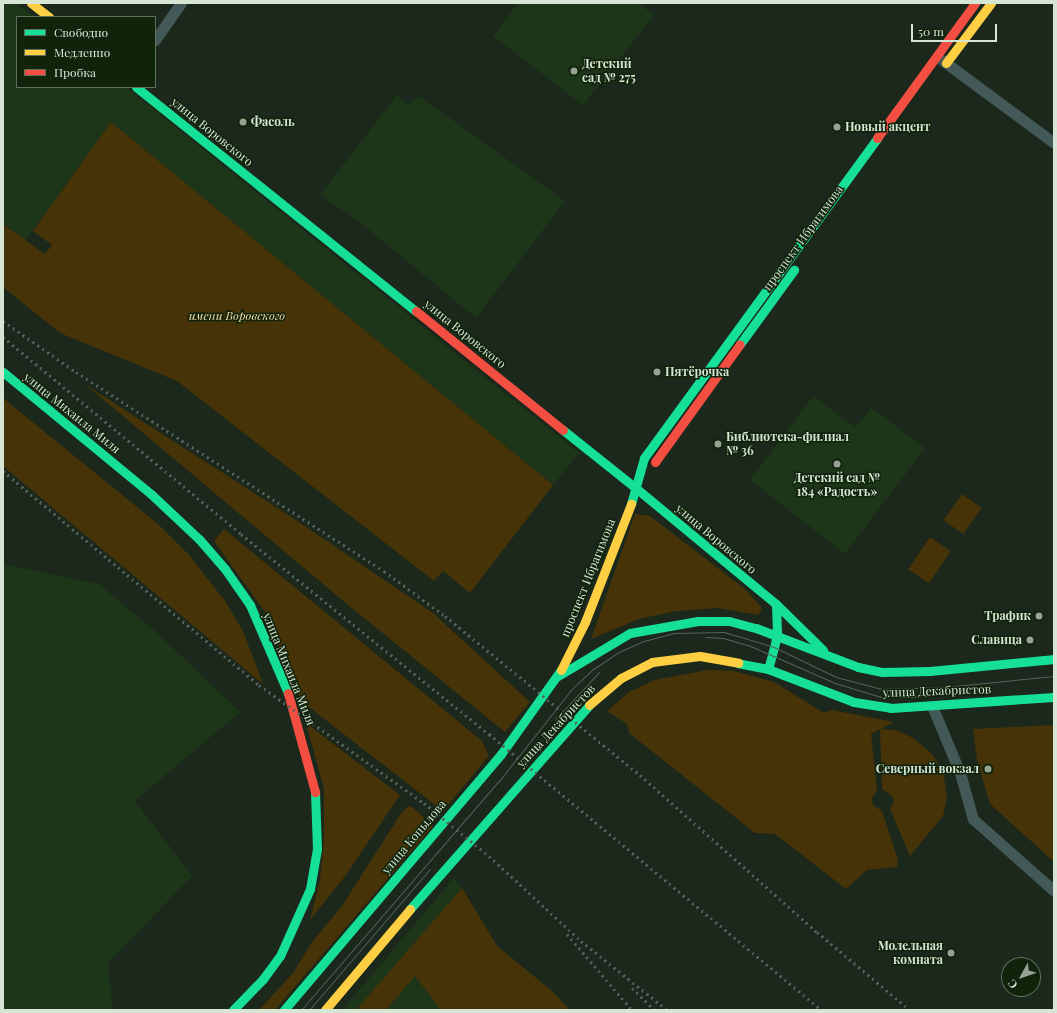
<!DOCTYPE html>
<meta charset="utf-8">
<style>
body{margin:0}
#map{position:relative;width:1057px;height:1013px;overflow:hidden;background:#1c281b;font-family:"Playfair Display",serif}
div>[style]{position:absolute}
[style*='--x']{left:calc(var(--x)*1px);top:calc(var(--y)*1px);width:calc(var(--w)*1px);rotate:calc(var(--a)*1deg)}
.built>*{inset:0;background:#1d3619}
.green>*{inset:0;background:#463308;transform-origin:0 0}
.street>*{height:11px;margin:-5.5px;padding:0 5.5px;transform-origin:5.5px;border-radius:5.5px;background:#425958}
.fast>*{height:9px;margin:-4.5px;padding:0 4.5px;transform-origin:4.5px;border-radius:4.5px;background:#16e098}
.slow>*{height:9px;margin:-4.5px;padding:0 4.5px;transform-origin:4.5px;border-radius:4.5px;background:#ffcf43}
.jam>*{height:9px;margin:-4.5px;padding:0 4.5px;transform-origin:4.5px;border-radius:4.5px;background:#f24e42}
.tram>*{height:1px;margin:-0.5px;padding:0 0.5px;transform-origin:0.5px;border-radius:0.5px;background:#53635d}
.rail>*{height:3px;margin-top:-1.5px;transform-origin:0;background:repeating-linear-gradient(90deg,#53635d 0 2px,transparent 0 6px)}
.dots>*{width:11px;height:11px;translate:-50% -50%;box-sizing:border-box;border:2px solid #0f240b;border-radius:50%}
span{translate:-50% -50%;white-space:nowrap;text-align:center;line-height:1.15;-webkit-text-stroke:3px #0f240b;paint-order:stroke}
.poi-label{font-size:12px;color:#d7e5d5;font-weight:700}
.left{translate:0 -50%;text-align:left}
.right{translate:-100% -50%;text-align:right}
.street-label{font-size:12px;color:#d7e5d5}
.park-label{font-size:12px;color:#f7d9a6;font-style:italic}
.frame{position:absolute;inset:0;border:4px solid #d7e5d5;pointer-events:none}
.legend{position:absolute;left:16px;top:16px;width:140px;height:72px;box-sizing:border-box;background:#0f240b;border:1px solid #5f715c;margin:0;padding:5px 7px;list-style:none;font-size:12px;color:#d7e5d5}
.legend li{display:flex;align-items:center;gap:8px;height:20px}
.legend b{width:20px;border:1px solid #5f715c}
.north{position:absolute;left:1001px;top:957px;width:40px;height:40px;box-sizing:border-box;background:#0f240b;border:1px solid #5f715c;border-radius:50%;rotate:230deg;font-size:11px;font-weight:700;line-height:16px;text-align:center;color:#d7e5d5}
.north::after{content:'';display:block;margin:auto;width:14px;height:18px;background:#96a394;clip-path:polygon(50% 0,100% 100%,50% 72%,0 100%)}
.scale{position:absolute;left:911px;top:24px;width:86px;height:18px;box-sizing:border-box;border:2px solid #d7e5d5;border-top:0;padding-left:5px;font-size:12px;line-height:14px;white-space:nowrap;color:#d7e5d5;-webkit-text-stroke:3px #0f240b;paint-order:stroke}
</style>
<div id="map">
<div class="built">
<div style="clip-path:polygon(3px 3px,16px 3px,35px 17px,17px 17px,17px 87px,126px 87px,579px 453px,553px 485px,111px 122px,26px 240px,3px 223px)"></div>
<div style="clip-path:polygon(518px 3px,638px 3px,654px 15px,583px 105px,493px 36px)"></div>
<div style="clip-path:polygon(397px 95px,408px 105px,419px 96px,565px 201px,476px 318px,357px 220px,320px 195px)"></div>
<div style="clip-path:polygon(813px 396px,855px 427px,872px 408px,925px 448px,845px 554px,750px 480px)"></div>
<div style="clip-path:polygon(3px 564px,99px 584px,157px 633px,240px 712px,135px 801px,192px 876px,109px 962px,112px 1010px,3px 1010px)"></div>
<div style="clip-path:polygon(454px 878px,462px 888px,497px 946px,552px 991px,570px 1010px,342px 1010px)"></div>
</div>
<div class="green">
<div style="clip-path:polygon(111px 122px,553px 485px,470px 593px,443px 571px,434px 581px,177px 381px,60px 333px,3px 287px,3px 224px,45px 254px,52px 245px,33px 231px)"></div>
<div style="clip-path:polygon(86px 385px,293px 518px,433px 613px,530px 702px,505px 732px,348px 605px)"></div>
<div style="clip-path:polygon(3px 398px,158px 524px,190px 556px,225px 601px,243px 631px,263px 684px,3px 466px)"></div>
<div style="left:962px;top:494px;width:24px;height:32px;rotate:35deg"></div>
<div style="clip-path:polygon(635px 514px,650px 516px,745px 589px,762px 608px,758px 615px,718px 608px,677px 611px,639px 619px,591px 639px)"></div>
<div style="clip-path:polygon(224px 529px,482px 741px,489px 756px,443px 811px,301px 701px,265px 612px,214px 541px)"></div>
<div style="left:930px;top:537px;width:25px;height:39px;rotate:34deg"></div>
<div style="clip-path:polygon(707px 670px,734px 671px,774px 682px,824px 713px,832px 710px,894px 722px,881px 729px,896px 730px,913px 738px,931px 753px,943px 770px,947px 797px,943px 816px,910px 856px,890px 809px,894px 802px,892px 796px,882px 789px,880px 729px,871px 734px,877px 791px,872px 798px,873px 805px,882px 811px,898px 860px,897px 867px,867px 870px,846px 889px,775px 834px,755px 833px,629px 733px,627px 724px,607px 711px,629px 692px,655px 680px)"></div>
<div style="clip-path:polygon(306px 723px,400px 795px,346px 875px,310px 920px,320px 880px,324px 839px,324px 789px)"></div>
<div style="clip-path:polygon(1054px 725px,1054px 862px,990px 804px,977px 760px,973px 729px)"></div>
<div style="clip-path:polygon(411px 806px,433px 826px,275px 1010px,259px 1010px,293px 973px,312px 942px,342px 906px,400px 815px,406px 808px)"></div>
<div style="clip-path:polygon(462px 888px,497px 946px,552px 991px,570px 1010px,441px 1010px,415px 976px,386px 1010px,356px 1010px)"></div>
</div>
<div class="street">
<div style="--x:155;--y:40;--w:45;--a:-54.9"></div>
<div style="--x:942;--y:60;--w:139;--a:36.5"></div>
<div style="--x:932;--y:706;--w:73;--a:67.3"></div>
<div style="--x:960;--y:773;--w:48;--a:74.2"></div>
<div style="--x:973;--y:819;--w:108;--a:41.6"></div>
</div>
<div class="fast">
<div style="--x:136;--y:87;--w:359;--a:38.7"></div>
<div style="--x:740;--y:344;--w:92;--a:-53.9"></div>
<div style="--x:3;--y:372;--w:192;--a:39.5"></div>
<div style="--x:151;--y:494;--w:66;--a:43.2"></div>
<div style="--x:199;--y:539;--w:40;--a:49"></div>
<div style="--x:225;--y:569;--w:44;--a:55.2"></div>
<div style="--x:250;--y:605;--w:96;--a:66.6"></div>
<div style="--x:563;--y:430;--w:95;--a:38.6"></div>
<div style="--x:637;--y:489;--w:180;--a:39.6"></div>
<div style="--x:776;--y:604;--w:32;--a:88"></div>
<div style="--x:777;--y:636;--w:34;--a:105"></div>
<div style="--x:768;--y:669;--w:31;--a:-169"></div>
<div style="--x:631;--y:504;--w:48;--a:-74.2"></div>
<div style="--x:644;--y:458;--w:396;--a:-53.9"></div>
<div style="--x:776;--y:604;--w:66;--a:44.4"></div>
<div style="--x:768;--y:669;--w:92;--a:21"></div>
<div style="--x:854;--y:702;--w:37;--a:9"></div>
<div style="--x:891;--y:708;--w:163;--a:-3.9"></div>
<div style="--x:558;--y:676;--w:84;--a:-30.8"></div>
<div style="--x:630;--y:633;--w:69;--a:-10"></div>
<div style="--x:698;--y:621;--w:31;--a:0"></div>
<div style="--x:729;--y:621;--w:28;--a:15"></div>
<div style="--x:756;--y:628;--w:109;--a:20.9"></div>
<div style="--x:858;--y:667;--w:25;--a:12"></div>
<div style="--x:882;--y:672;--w:48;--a:-1.2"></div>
<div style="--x:930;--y:671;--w:125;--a:-5.5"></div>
<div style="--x:410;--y:909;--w:271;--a:-48.7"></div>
<div style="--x:233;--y:1010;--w:43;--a:-45.9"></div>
<div style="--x:263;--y:979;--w:29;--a:-54"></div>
<div style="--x:280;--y:956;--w:73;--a:-65.9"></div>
<div style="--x:310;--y:889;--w:41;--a:-80.1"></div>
<div style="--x:317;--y:849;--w:57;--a:-92"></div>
<div style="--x:284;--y:1010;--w:336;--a:-49.7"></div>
<div style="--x:501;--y:754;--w:103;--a:-54.5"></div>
</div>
<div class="slow">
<div style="--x:31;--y:3;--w:23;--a:38"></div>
<div style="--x:946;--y:63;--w:75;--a:-53.1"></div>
<div style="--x:561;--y:670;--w:54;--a:-63.4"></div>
<div style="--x:585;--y:622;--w:127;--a:-68.7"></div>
<div style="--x:589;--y:705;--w:42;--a:-40.2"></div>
<div style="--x:621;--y:678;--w:35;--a:-27"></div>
<div style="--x:652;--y:662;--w:48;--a:-7.1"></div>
<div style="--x:700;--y:656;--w:39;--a:10"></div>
<div style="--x:325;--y:1010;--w:132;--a:-49.9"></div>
</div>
<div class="jam">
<div style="--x:877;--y:138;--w:167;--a:-54"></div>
<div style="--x:416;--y:311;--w:189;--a:39"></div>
<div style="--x:655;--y:462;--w:145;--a:-54.2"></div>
<div style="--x:288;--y:693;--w:103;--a:74.7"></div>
</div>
<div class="tram">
<div style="--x:705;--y:637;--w:18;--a:3"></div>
<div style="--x:723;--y:638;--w:26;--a:16"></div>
<div style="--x:748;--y:645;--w:95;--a:23.6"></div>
<div style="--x:835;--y:683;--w:48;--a:16.9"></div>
<div style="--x:881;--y:697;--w:33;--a:0"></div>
<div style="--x:914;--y:697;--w:62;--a:-6.4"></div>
<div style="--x:555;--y:720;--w:65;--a:-47.5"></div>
<div style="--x:301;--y:1010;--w:303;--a:-49.2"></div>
<div style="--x:499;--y:781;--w:117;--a:-51.6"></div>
<div style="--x:572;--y:689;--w:28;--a:-44"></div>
<div style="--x:592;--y:670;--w:32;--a:-34"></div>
<div style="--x:619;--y:652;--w:27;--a:-24"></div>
<div style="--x:644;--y:641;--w:31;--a:-15"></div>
<div style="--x:674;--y:633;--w:50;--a:-1.1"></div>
<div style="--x:724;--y:632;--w:52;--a:16.7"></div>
<div style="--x:774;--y:647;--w:69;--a:25.8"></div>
<div style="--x:836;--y:677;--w:47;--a:14.9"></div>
<div style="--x:881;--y:689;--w:64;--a:-1.8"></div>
<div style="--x:945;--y:687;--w:110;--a:-5.8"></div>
<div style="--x:309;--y:1010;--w:186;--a:-49.4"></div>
</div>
<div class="rail">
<div style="--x:3;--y:321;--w:89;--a:34.9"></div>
<div style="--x:76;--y:372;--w:367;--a:32.9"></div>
<div style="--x:384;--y:571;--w:76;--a:36.4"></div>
<div style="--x:445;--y:616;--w:252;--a:39.2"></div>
<div style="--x:640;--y:775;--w:237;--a:41.6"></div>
<div style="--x:817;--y:932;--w:121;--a:40"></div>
<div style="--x:3;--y:337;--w:309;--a:39.6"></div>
<div style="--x:241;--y:534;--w:319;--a:38.9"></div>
<div style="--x:489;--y:734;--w:433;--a:39.7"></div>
<div style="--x:3;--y:471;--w:334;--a:39.9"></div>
<div style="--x:259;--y:685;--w:203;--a:35.6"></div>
<div style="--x:424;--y:803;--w:84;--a:39.2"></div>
<div style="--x:489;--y:856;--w:125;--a:42.7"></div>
<div style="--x:581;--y:941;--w:110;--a:38.7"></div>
<div style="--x:567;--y:934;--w:100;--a:49.5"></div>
<div style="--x:632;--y:988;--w:32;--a:44"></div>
</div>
<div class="dots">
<div style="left:574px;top:71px;background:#96a394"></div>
<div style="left:243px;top:122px;background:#96a394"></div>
<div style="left:837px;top:127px;background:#96a394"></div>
<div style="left:657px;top:372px;background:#96a394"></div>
<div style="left:718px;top:444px;background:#96a394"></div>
<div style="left:837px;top:464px;background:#96a394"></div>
<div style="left:1039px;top:616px;background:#96a394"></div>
<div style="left:1030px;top:640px;background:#96a394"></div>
<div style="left:988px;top:769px;background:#96a394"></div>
<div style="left:951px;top:953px;background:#96a394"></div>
</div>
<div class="poi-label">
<span class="left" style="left:582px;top:71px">Детский<br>сад № 275</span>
<span class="left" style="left:251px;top:122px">Фасоль</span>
<span class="left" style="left:845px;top:127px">Новый акцент</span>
<span class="left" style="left:665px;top:372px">Пятёрочка</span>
<span class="left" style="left:726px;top:444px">Библиотека-филиал<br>№ 36</span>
<span style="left:837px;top:485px">Детский сад №<br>184 «Радость»</span>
<span class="right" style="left:1031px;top:616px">Трафик</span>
<span class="right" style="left:1022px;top:640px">Славица</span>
<span class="right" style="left:979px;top:769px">Северный вокзал</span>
<span class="right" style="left:943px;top:953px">Молельная<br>комната</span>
</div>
<div class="street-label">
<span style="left:212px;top:132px;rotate:39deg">улица Воровского</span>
<span style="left:803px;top:238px;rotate:-54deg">проспект Ибрагимова</span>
<span style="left:465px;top:334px;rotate:39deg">улица Воровского</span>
<span style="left:72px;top:413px;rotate:39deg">улица Михаила Миля</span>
<span style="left:716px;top:539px;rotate:40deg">улица Воровского</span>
<span style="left:588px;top:578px;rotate:-68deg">проспект Ибрагимова</span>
<span style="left:289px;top:669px;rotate:68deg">улица Михаила Миля</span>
<span style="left:937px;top:691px;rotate:-2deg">улица Декабристов</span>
<span style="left:556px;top:726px;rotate:-47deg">улица Декабристов</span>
<span style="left:414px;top:837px;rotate:-50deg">улица Копылова</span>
</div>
<div class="park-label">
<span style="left:237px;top:316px">имени Воровского</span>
</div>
<div class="frame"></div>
<ul class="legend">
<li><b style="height:5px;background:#16e098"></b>Свободно</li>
<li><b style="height:5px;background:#ffcf43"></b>Медленно</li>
<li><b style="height:5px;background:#f24e42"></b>Пробка</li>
</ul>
<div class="north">С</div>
<div class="scale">50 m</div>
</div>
